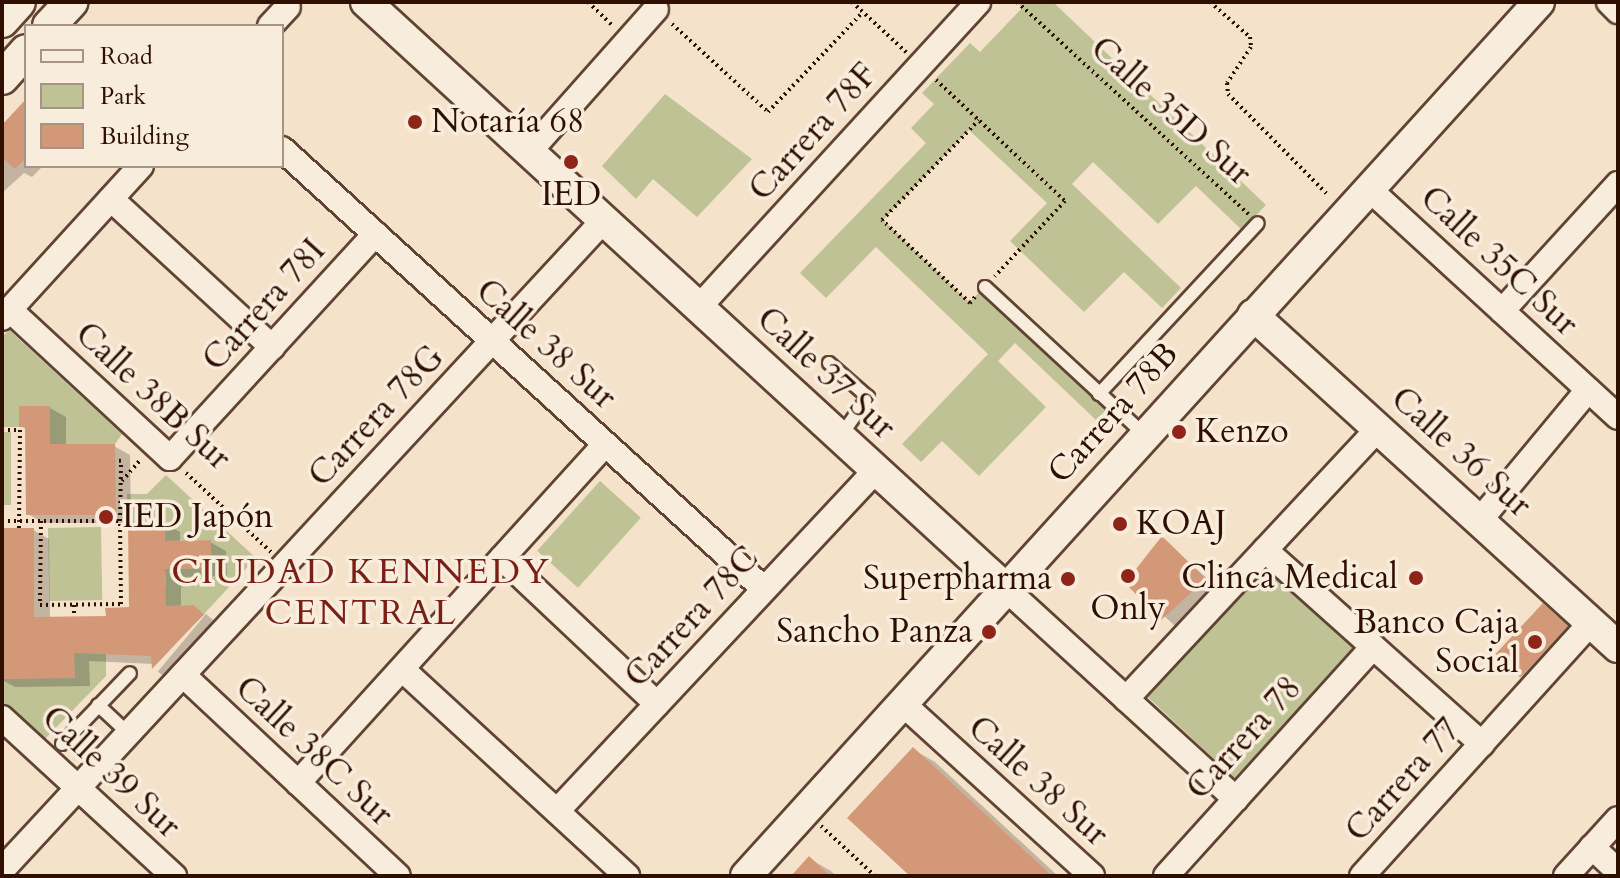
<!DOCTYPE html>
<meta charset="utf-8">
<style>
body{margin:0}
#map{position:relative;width:1620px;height:878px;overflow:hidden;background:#f4e2cb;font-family:Cardo,serif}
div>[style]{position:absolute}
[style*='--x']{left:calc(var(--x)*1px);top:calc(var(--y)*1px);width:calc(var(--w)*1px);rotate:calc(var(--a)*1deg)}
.green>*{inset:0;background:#bfc295;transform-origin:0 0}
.shadow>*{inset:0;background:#0003;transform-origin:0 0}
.building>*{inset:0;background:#d39878;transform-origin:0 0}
.path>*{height:4px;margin-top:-2px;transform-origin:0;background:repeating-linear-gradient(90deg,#2f1000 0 2px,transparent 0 6px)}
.roads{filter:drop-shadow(2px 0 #604433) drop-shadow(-2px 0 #604433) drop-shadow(0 2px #604433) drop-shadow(0 -2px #604433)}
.service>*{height:12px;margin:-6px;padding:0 6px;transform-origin:6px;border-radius:6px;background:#f8ecdd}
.minor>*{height:24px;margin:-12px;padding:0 12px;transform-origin:12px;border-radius:12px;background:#f8ecdd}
.tertiary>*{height:30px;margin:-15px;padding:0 15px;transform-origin:15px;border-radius:15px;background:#f8ecdd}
.secondary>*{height:32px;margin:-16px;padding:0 16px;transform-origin:16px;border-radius:16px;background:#f8ecdd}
.dots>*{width:22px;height:22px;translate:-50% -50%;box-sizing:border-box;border:4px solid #f8ecdd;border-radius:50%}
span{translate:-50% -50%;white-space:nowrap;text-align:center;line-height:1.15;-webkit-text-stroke:7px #f8ecdd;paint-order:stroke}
.street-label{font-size:34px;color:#2f1000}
.poi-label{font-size:34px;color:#2f1000}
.left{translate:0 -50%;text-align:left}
.right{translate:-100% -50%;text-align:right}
.neighbourhood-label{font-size:36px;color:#7a1f14;letter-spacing:2px}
.frame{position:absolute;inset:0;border:4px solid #2f1000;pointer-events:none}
.legend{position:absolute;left:24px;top:24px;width:260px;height:144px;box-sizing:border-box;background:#f8ecdd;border:2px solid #a89485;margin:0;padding:10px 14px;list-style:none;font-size:24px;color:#2f1000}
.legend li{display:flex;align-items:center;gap:16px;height:40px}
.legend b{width:40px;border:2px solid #a89485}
</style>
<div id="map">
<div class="green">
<div style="clip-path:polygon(1017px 2px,1053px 2px,1266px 205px,1242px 230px,1196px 186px,1158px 224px,1093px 162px,1072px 184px,1181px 288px,1162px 308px,1124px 272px,1084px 312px,1010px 241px,1047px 203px,969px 130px,883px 220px,969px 302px,985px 287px,1110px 406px,1096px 420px,1015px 343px,998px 361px,1046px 407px,979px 476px,942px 441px,921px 462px,902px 444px,988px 354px,876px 247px,826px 298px,800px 273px,926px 143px,911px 128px,934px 104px,922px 93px,970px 43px,980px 52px,1022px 8px)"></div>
<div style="clip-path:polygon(665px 94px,752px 159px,697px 217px,653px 179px,636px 199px,602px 166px)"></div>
<div style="clip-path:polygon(9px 330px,122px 434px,115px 444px,50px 444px,50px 406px,20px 406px,19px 427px,2px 427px,2px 337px)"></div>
<div style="left:2px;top:432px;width:9px;height:73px"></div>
<div style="clip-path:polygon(166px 475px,256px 558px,204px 614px,194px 605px,150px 607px,150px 587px,166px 586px,165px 569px,211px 568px,210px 540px,165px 541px,164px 521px,128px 522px,127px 494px,147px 494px)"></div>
<div style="left:600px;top:481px;width:55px;height:94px;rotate:42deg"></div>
<div style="left:101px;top:527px;width:73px;height:53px;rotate:89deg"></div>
<div style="left:1268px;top:563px;width:122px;height:180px;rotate:43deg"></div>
<div style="clip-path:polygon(106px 652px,106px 676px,41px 743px,2px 707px,2px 679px,75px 677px,42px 653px)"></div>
</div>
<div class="shadow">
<div style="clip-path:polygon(26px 102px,26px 166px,43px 166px,32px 177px,24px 173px,2px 193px,2px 128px)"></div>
<div style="clip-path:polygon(50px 408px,66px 417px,66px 446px,114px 446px,130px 455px,131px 524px,164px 523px,180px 532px,180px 542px,210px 542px,226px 551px,227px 576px,181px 577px,181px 608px,205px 614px,154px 664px,89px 661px,90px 686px,15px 687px,2px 680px,2px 619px,33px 530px,49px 539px,50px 618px,108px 618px,131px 609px,130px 523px,44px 523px,28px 514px,27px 430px,21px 426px)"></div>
<div style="clip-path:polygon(1162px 539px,1218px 588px,1176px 627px,1128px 582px)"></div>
<div style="clip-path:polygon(1543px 605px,1583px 636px,1537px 686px,1522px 677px)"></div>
<div style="left:206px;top:614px;width:16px;height:75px;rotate:40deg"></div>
<div style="clip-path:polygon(914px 750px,935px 762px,1058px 876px,913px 876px)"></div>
<div style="clip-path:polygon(810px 859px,831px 871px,836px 876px,793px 876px)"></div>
</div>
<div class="building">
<div style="clip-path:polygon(26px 99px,26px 158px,15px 169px,2px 157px,2px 125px)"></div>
<div style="clip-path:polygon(19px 406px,50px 406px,50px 444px,115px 444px,116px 515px,26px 515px,25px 427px,19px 427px)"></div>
<div style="clip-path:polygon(164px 521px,165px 541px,211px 540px,211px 568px,165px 569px,166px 606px,194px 605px,204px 614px,152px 669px,151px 656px,74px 653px,75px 678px,2px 679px,2px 528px,34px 528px,34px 617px,106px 616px,105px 608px,129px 607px,128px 522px)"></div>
<div style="clip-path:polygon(1162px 536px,1206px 579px,1161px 620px,1125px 583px)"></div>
<div style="left:1543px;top:603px;width:34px;height:70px;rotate:43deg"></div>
<div style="clip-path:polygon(913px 747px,1052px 876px,910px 876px,847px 818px)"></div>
<div style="clip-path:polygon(809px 856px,830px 876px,791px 876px)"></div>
</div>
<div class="path">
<div style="--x:588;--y:2;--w:33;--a:44"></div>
<div style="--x:852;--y:2;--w:74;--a:42.8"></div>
<div style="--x:1017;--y:2;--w:314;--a:42.5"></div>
<div style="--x:1210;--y:2;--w:53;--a:41.2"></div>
<div style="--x:1250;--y:37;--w:10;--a:84"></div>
<div style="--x:1251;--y:47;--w:43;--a:123.7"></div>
<div style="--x:1227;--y:83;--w:11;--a:85"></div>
<div style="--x:1228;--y:94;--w:141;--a:45.3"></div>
<div style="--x:672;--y:24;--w:130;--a:42.5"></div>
<div style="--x:768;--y:112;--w:138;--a:-46.5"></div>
<div style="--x:936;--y:80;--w:177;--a:43.2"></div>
<div style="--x:1065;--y:201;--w:103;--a:133"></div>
<div style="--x:975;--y:297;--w:8;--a:130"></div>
<div style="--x:970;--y:303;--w:121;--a:-136.7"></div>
<div style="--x:882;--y:220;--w:139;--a:-45.9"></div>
<div style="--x:2;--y:430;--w:18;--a:0"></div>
<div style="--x:20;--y:430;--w:98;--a:90.6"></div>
<div style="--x:186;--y:473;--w:116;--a:42.9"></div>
<div style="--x:122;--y:481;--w:28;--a:-49"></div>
<div style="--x:2;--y:521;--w:118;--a:0"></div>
<div style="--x:120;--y:521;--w:60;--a:-89"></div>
<div style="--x:121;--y:461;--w:6;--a:-171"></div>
<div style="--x:41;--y:521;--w:84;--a:90.7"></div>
<div style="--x:40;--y:605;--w:81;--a:-0.7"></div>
<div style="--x:121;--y:604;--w:83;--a:-90.7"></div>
<div style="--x:74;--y:605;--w:11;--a:90"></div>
<div style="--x:821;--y:826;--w:74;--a:42.8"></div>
</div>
<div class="roads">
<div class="service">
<div style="--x:985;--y:287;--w:218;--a:42.8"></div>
<div style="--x:829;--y:363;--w:52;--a:41.1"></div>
<div style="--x:868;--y:397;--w:49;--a:125"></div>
<div style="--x:1099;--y:394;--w:233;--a:-47.1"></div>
<div style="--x:98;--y:705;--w:42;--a:43.1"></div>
<div style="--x:62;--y:744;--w:98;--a:-46.2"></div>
</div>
<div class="minor">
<div style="--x:1609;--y:2;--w:13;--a:45"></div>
<div style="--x:270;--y:26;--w:26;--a:-47"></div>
<div style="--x:282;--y:149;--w:653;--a:42.39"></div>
<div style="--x:529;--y:152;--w:191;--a:-48.4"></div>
<div style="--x:1368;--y:188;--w:339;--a:42.5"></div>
<div style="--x:111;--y:199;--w:219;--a:42.6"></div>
<div style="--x:699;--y:307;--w:413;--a:-47.5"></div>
<div style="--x:10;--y:310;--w:218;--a:42.8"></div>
<div style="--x:170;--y:458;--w:304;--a:-47.5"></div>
<div style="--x:1502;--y:311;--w:172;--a:-47.6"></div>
<div style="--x:2;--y:318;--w:206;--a:-47.6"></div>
<div style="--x:1480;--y:520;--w:169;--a:-50.3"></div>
<div style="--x:1265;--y:550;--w:291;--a:41.8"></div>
<div style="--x:502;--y:558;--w:213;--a:43.3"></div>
<div style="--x:1007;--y:590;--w:310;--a:42.4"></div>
<div style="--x:402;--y:669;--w:306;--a:42.6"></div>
<div style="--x:183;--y:675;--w:294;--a:43.1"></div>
<div style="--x:1126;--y:699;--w:369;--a:-47"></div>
<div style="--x:902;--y:703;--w:257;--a:42.3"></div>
<div style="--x:2;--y:718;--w:234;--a:42.6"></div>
<div style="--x:298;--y:783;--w:457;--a:-47.8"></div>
<div style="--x:557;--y:811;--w:467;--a:-46.9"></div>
<div style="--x:1592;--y:847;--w:35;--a:43"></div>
<div style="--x:2;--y:870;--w:886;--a:-47.2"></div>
<div style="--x:1166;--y:876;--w:309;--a:-47.9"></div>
<div style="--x:1362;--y:876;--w:341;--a:-47.9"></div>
<div style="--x:1566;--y:876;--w:77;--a:-47.6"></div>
</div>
<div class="tertiary">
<div style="--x:366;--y:2;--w:870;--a:42.53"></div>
<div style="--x:1253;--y:315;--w:493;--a:42.3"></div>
<div style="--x:746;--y:876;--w:1180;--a:-47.78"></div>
</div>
<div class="secondary">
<div style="--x:2;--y:21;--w:25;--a:-48"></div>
<div style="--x:49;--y:26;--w:33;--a:-47"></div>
<div style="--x:2;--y:78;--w:36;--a:-48"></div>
</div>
</div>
<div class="dots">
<div style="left:415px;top:122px;background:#8f2418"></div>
<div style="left:571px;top:162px;background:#8f2418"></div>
<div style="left:1179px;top:432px;background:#8f2418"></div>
<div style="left:106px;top:517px;background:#8f2418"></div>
<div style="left:1120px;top:524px;background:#8f2418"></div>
<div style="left:1128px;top:576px;background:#8f2418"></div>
<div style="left:1416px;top:578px;background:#8f2418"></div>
<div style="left:1068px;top:579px;background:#8f2418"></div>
<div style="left:989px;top:632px;background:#8f2418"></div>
<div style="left:1535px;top:642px;background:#8f2418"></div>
</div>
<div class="street-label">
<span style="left:1171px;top:111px;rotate:42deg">Calle 35D Sur</span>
<span style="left:813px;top:132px;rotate:-48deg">Carrera 78F</span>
<span style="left:1499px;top:261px;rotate:43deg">Calle 35C Sur</span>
<span style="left:264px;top:305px;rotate:-48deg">Carrera 78I</span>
<span style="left:546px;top:344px;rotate:42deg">Calle 38 Sur</span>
<span style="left:826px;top:373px;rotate:43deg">Calle 37 Sur</span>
<span style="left:153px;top:396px;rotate:43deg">Calle 38B Sur</span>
<span style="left:1113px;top:413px;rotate:-48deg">Carrera 78B</span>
<span style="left:376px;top:416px;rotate:-47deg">Carrera 78G</span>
<span style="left:1461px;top:452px;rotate:42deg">Calle 36 Sur</span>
<span style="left:692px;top:617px;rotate:-47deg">Carrera 78C</span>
<span style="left:1244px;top:738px;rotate:-48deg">Carrera 78</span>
<span style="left:314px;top:751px;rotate:43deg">Calle 38C Sur</span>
<span style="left:111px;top:772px;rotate:43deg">Calle 39 Sur</span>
<span style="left:1403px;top:780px;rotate:-48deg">Carrera 77</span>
<span style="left:1038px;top:781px;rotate:42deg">Calle 38 Sur</span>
</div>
<div class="poi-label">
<span class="left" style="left:431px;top:122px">Notaría 68</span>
<span style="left:571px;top:195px">IED</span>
<span class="left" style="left:1195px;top:432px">Kenzo</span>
<span class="left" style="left:122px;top:517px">IED Japón</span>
<span class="left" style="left:1136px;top:524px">KOAJ</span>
<span class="right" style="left:1398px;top:578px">Clinca Medical</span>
<span class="right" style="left:1052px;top:579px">Superpharma</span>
<span style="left:1128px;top:609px">Only</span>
<span class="right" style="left:1519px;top:642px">Banco Caja<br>Social</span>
<span class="right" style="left:973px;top:632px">Sancho Panza</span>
</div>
<div class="neighbourhood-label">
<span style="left:361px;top:592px">CIUDAD KENNEDY<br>CENTRAL</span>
</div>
<div class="frame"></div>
<ul class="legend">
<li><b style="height:10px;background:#f8ecdd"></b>Road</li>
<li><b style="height:22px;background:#bfc295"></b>Park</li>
<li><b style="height:22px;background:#d39878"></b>Building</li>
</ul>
</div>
